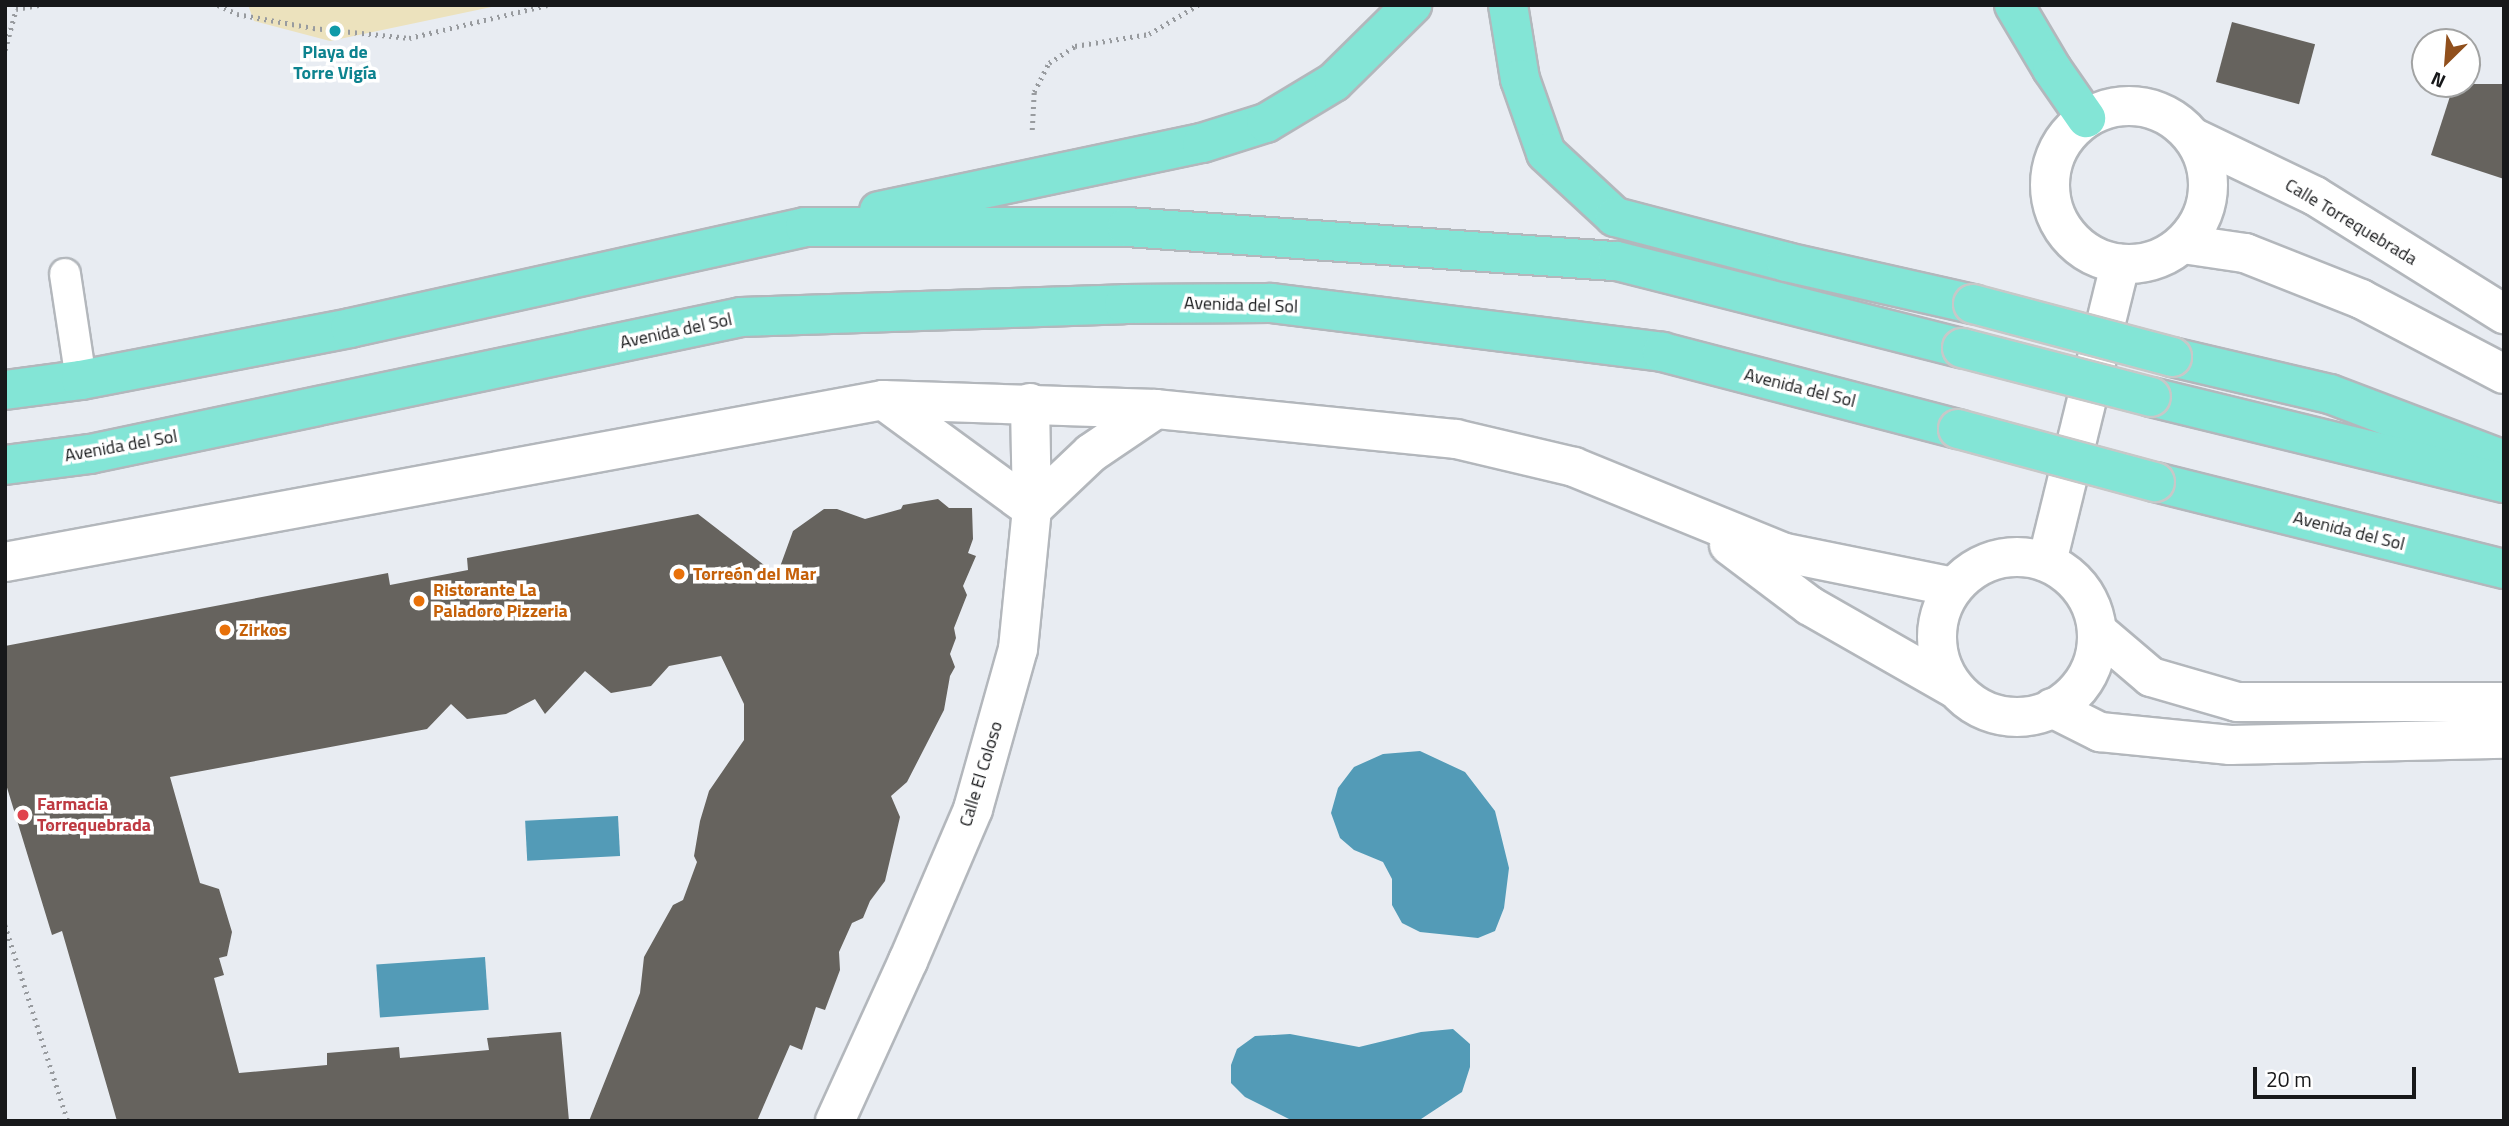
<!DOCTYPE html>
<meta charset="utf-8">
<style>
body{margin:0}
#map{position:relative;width:2509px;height:1126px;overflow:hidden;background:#e8ecf2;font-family:"Titillium Web",sans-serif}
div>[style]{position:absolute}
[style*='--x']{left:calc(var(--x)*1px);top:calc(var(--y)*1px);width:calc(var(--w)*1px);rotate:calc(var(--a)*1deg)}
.sand>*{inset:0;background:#ece2bd}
.water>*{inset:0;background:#539bb7;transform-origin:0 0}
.building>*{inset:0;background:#66635e;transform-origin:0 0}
.path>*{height:4.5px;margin-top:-2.25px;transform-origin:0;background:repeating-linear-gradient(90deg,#989b9f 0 2px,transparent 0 7px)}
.roads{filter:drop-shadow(2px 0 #b3b7bc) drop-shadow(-2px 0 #b3b7bc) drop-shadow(0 2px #b3b7bc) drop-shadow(0 -2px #b3b7bc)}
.lane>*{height:30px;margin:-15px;padding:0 15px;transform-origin:15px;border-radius:15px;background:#fff}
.street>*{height:38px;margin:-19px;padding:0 19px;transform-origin:19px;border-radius:19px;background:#fff}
.street>.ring{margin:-19px;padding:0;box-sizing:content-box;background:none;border:38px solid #fff;border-radius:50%}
.primary>*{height:38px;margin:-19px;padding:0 19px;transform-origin:19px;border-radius:19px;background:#83e5d6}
.bridges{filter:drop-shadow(2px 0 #c7c8c8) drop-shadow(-2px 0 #c7c8c8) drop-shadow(0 2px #c7c8c8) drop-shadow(0 -2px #c7c8c8)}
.primary-bridge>*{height:38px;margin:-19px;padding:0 19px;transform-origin:19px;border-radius:19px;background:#83e5d6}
.dots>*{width:19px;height:19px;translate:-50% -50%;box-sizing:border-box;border:4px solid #fff;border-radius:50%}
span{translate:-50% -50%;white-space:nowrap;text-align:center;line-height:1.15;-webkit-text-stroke:7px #fff;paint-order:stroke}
.culture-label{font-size:18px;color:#0d838f;font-weight:700}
.street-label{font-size:18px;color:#17181a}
.food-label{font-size:18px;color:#c56008;font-weight:700}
.left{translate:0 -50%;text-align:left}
.health-label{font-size:18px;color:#be3a42;font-weight:700}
.frame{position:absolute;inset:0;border:7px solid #17181a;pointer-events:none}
.north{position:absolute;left:2411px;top:28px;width:70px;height:70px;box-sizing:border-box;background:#fff;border:2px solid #a2a3a3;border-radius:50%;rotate:205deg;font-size:19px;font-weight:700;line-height:28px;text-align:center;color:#17181a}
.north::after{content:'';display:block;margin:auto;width:24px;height:32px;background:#904f1c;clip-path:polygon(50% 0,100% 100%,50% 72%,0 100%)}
.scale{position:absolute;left:2253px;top:1067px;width:163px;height:32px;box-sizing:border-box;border:4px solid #17181a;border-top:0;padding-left:9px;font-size:21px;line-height:24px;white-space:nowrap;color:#17181a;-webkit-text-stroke:5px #fff;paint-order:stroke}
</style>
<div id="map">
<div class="sand">
<div style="clip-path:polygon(248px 5px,501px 5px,330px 41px,254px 21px)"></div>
</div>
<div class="water">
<div style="clip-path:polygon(1420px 751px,1465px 772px,1495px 811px,1509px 868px,1504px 908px,1495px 931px,1478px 938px,1420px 932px,1402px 923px,1392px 905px,1392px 879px,1383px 862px,1354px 850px,1340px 838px,1331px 813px,1338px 788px,1354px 767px,1383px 754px)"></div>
<div style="left:618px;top:816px;width:40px;height:93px;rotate:87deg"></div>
<div style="left:485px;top:957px;width:53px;height:109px;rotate:86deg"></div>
<div style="clip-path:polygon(1453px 1029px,1470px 1044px,1470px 1067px,1462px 1092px,1418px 1121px,1293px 1121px,1245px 1097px,1231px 1083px,1231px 1065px,1237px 1049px,1255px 1036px,1290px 1034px,1359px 1047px,1421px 1032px)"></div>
</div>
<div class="building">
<div style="left:2232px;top:22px;width:86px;height:62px;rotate:15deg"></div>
<div style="clip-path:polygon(2454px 84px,2504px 84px,2504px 179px,2431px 155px)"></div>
<div style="clip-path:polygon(938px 499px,949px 508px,972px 508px,973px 539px,968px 553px,976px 556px,963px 586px,967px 595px,954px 628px,956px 638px,950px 654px,955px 667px,950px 676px,944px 710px,907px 782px,891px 796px,900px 817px,885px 881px,870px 901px,863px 918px,852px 923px,839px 952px,840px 970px,825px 1010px,816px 1007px,802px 1050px,790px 1045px,757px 1121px,589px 1121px,640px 993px,644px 957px,673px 905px,683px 900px,697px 862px,694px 856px,700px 821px,709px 791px,744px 740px,744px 704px,721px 656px,669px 666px,651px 686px,611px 693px,585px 671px,545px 714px,535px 699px,506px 714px,467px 719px,451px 704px,427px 729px,170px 777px,200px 883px,219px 889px,232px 932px,227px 956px,219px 958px,224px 975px,214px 978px,239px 1073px,327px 1065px,327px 1053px,399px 1047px,400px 1058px,489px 1050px,487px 1038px,561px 1032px,569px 1121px,117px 1121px,62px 931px,52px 935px,5px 781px,5px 646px,388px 573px,390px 585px,468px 570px,467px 558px,698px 514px,777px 575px,793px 531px,824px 509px,837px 509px,865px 519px,901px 509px,903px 505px)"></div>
</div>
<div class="path">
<div style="--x:218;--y:5;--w:21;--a:25"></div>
<div style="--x:237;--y:14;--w:77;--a:10.4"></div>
<div style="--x:313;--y:28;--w:97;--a:5.9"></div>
<div style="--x:409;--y:38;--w:142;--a:-13.4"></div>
<div style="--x:5;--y:50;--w:42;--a:-75"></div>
<div style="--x:16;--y:9;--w:23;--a:-10"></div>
<div style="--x:1032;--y:130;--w:38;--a:-87"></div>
<div style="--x:1034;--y:92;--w:33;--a:-63"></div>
<div style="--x:1049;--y:63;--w:31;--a:-33"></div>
<div style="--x:1075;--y:46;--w:75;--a:-9.2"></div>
<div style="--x:1149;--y:34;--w:57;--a:-30.6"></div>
<div style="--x:5;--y:925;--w:206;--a:72.2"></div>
</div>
<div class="roads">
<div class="lane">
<div style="--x:65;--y:274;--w:107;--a:81.4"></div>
</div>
<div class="street">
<div class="ring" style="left:2050px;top:106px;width:120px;height:120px"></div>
<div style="--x:2194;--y:138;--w:134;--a:25.6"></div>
<div style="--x:2315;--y:196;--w:223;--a:32"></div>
<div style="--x:2183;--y:244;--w:63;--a:8.3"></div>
<div style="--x:2245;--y:253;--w:125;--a:21.6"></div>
<div style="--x:2361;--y:299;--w:161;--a:27.7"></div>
<div style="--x:883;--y:400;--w:185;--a:36.2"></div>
<div style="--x:1032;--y:509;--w:81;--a:-43.5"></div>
<div style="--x:1091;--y:453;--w:78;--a:-34.1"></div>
<div style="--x:1729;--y:545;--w:101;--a:37"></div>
<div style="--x:1810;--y:606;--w:166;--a:29.7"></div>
<div class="ring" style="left:1937px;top:557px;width:122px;height:122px"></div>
<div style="--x:5;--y:562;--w:893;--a:-10.45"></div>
<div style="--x:883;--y:400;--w:273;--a:1.9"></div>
<div style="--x:1156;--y:409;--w:301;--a:5.7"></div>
<div style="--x:1456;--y:439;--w:121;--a:13.3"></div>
<div style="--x:1574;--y:467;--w:228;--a:22.2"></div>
<div style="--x:1785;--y:553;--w:171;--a:11.4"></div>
<div style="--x:2047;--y:562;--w:307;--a:-76.2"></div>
<div style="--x:2097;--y:631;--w:71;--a:40.4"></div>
<div style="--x:2151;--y:677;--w:90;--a:16.2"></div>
<div style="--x:2237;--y:702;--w:267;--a:0"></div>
<div style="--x:2052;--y:708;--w:54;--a:26.6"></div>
<div style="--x:2100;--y:732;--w:131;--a:5.7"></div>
<div style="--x:2230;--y:745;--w:274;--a:-1.3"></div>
<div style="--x:835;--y:1121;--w:176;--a:-65.5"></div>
<div style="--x:908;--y:961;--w:165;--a:-66.8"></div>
<div style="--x:973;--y:809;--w:166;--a:-74.3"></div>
<div style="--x:1018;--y:649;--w:141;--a:-84.3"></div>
<div style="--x:1032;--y:509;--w:106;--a:-91.1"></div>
</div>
<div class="primary">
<div style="--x:1508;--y:5;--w:75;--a:80.8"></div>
<div style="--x:1520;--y:79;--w:78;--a:70.6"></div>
<div style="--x:1546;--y:153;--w:94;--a:42.8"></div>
<div style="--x:1615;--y:217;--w:177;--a:14.7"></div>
<div style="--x:1786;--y:262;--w:192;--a:12.7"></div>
<div style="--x:2014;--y:5;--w:74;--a:59.3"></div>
<div style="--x:2052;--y:69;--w:60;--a:55.2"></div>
<div style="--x:879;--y:211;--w:330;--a:-11.9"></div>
<div style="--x:1202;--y:143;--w:67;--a:-17.4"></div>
<div style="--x:1266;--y:123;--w:79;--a:-31.1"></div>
<div style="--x:1334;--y:82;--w:110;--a:-44.6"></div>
<div style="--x:2172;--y:357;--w:162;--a:13.2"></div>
<div style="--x:2330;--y:394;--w:186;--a:20.8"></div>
<div style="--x:5;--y:390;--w:77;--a:-7.5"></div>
<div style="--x:81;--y:380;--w:274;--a:-10.9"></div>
<div style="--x:350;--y:328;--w:466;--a:-12.5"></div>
<div style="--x:805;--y:227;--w:322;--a:0"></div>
<div style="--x:1127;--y:227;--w:491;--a:4"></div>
<div style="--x:1617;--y:261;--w:356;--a:14.2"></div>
<div style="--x:2151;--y:397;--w:363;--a:13.7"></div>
<div style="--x:5;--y:465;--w:86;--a:-7.4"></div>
<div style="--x:90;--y:454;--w:665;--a:-11.88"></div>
<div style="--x:741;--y:317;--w:383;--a:-1.9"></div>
<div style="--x:1124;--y:304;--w:147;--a:-0.4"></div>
<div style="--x:1271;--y:303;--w:394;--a:7.1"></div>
<div style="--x:1662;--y:352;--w:306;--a:14.6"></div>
<div style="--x:2155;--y:482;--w:360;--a:14"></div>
</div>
</div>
<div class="bridges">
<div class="primary-bridge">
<div style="--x:1973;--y:304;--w:206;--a:14.9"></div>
<div style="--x:1962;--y:348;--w:195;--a:14.5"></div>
<div style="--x:1958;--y:429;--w:204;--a:15.1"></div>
</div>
</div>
<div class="dots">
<div style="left:335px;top:31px;background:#0f9aa8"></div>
<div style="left:679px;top:574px;background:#e8710a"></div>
<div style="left:419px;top:601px;background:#e8710a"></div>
<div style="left:225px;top:630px;background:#e8710a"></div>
<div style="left:23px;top:815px;background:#e0444e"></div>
</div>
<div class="culture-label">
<span style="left:335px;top:63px">Playa de<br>Torre Vigía</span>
</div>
<div class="street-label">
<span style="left:2351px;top:222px;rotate:31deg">Calle Torrequebrada</span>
<span style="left:1241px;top:305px;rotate:2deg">Avenida del Sol</span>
<span style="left:676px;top:331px;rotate:-12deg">Avenida del Sol</span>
<span style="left:1800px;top:388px;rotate:14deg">Avenida del Sol</span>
<span style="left:121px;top:446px;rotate:-10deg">Avenida del Sol</span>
<span style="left:2349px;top:531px;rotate:14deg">Avenida del Sol</span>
<span style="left:981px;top:774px;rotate:-73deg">Calle El Coloso</span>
</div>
<div class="food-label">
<span class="left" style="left:693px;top:574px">Torreón del Mar</span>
<span class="left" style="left:433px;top:601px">Ristorante La<br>Paladoro Pizzeria</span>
<span class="left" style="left:239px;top:630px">Zirkos</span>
</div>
<div class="health-label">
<span class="left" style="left:37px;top:815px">Farmacia<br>Torrequebrada</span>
</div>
<div class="frame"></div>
<div class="north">N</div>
<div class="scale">20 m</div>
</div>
